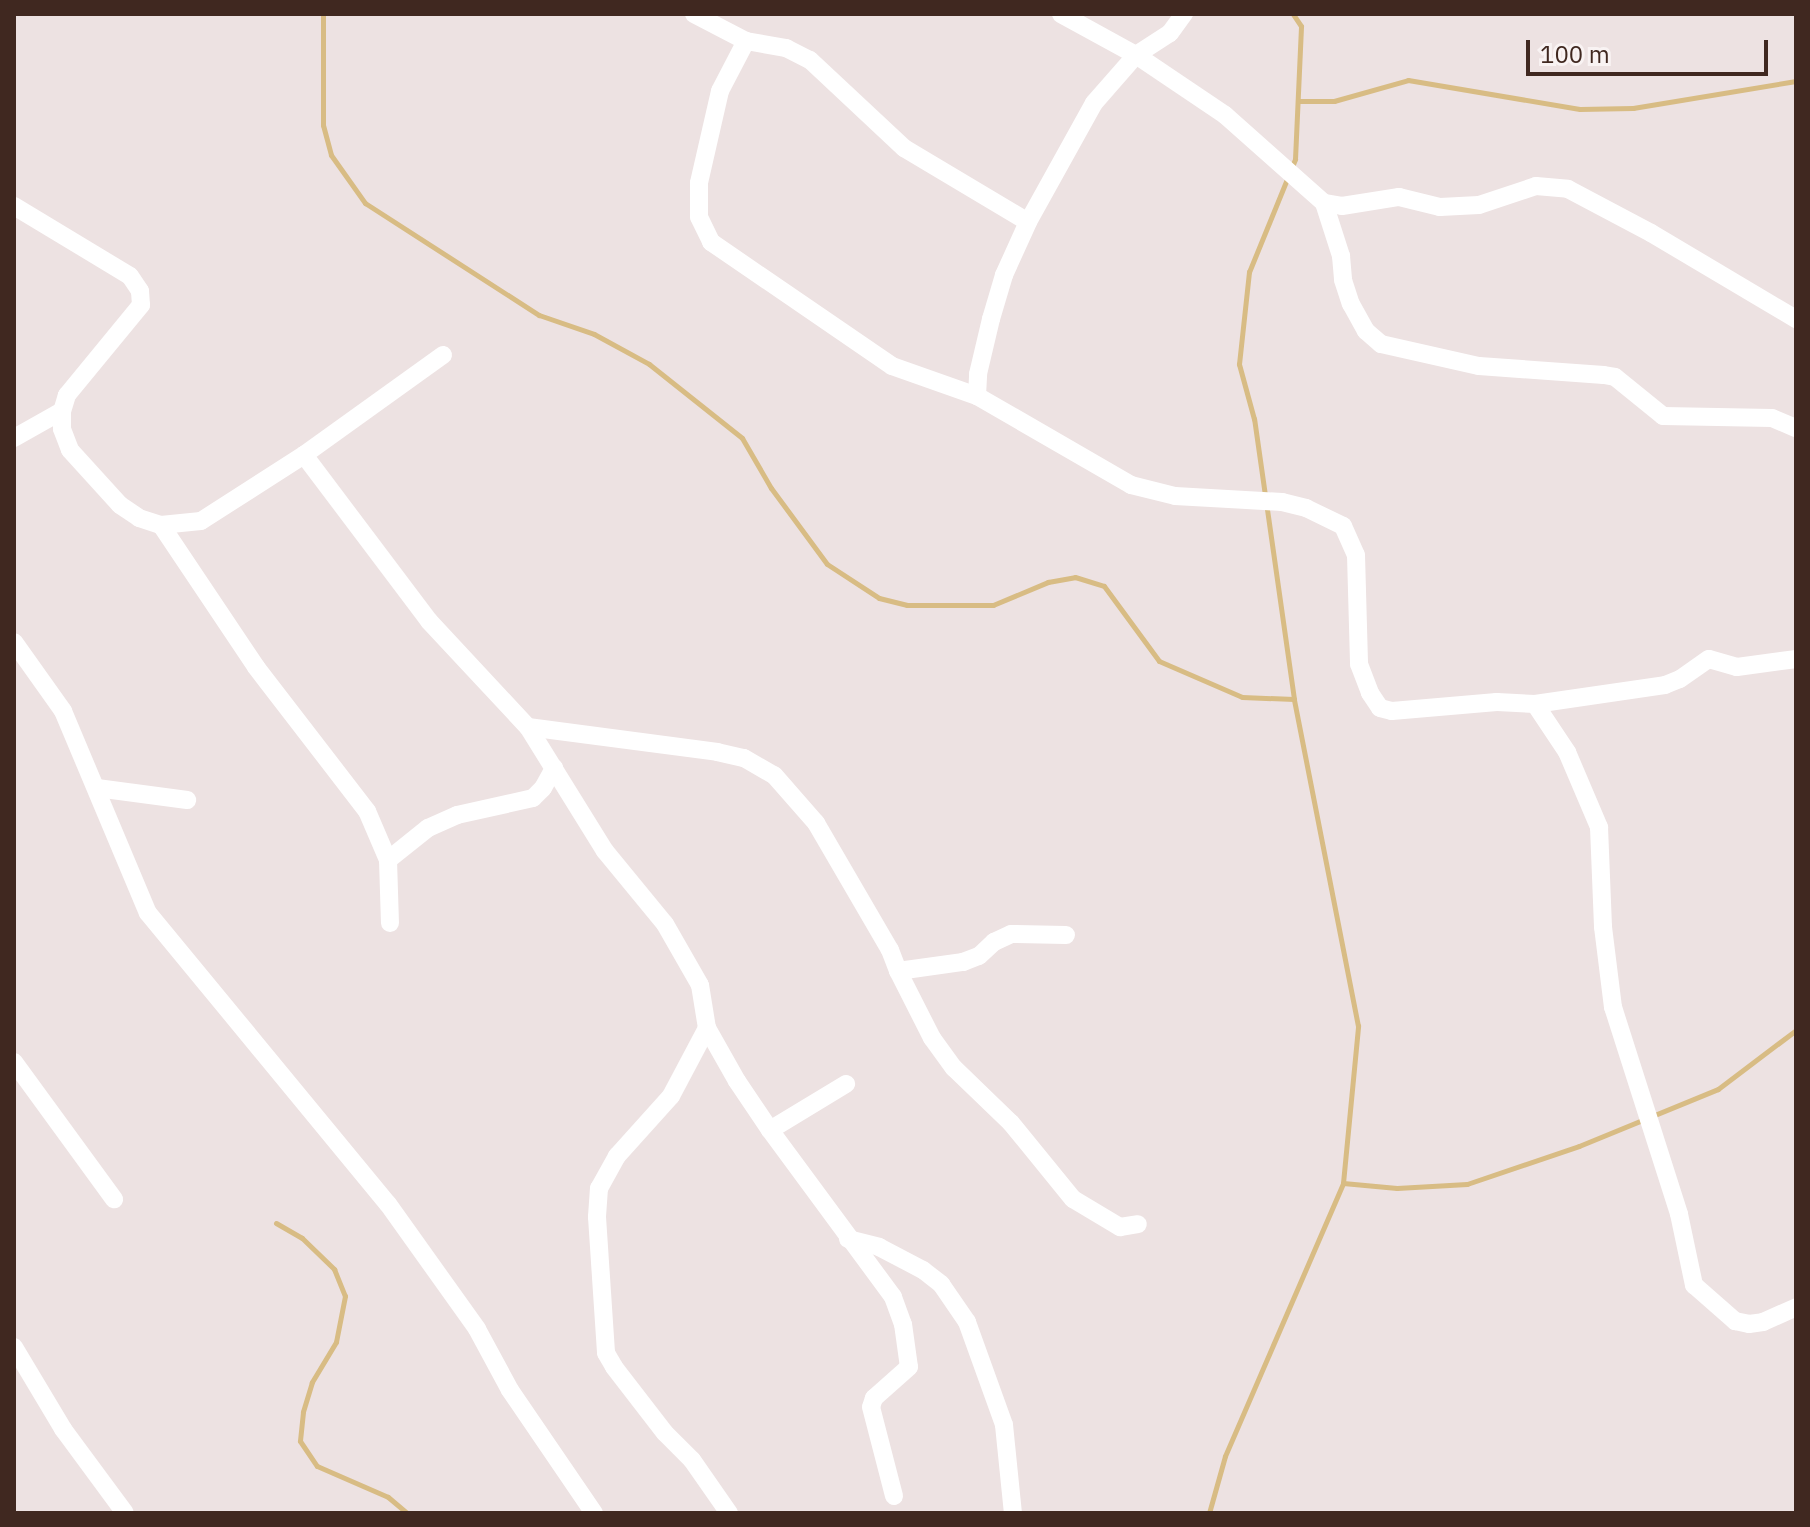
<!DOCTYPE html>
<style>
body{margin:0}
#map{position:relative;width:1810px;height:1527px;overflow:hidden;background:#ede2e2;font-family:"IBM Plex Sans",sans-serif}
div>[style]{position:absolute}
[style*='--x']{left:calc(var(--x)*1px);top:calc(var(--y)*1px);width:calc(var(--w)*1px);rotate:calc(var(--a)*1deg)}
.stream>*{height:5px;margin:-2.5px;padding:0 2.5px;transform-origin:2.5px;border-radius:2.5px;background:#d8bc84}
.minor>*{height:18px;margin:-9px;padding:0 9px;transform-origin:9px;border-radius:9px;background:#fff}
span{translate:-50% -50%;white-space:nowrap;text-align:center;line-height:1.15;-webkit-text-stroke:7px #f9f3f3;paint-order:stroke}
.frame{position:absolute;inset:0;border:16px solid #402820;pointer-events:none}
.scale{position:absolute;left:1526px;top:40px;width:242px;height:36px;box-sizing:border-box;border:4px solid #402820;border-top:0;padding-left:10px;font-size:24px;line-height:28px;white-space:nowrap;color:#402820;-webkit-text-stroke:6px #f9f3f3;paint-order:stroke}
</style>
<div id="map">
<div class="stream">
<div style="--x:323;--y:14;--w:111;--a:90"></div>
<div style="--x:323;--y:125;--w:31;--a:75"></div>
<div style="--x:331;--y:155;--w:59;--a:54.7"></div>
<div style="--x:365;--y:203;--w:207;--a:32.8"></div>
<div style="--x:539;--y:315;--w:58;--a:19.1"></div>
<div style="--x:594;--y:334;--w:63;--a:28.6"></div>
<div style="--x:649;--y:364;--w:119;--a:38.5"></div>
<div style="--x:742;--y:438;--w:58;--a:59.9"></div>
<div style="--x:771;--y:488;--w:94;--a:53.6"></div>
<div style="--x:827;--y:564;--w:62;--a:33.2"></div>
<div style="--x:879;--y:598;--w:29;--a:14"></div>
<div style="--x:907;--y:605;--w:86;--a:0"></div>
<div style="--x:993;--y:605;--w:60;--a:-22.7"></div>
<div style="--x:1048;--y:582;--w:27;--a:-10"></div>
<div style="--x:1075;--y:577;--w:30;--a:17"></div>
<div style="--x:1104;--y:586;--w:93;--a:53.7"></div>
<div style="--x:1159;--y:661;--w:90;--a:23.4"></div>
<div style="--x:1242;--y:697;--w:52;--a:2.2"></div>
<div style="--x:1298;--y:101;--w:36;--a:0"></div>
<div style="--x:1334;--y:101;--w:77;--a:-15.8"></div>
<div style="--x:1408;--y:80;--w:174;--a:9.6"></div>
<div style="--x:1580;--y:109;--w:53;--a:-1.1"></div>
<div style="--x:1633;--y:108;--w:165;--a:-9.4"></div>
<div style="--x:1343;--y:1183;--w:54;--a:5.3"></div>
<div style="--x:1397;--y:1188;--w:70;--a:-3.3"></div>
<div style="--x:1467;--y:1184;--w:118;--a:-18.7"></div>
<div style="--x:1579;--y:1146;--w:150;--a:-22.3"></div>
<div style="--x:1718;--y:1089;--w:98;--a:-37.1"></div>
<div style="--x:276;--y:1223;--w:30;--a:30"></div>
<div style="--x:302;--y:1238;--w:45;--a:44.1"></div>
<div style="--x:334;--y:1269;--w:29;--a:68"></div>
<div style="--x:345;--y:1296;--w:47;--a:101.1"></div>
<div style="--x:336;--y:1342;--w:47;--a:121"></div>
<div style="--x:312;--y:1382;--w:31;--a:107"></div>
<div style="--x:303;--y:1412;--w:29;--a:96"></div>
<div style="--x:300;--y:1441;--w:30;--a:56"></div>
<div style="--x:317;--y:1466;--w:77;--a:23.6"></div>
<div style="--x:388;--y:1497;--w:25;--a:40"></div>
<div style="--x:1209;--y:1513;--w:59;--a:-74.3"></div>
<div style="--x:1225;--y:1456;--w:297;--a:-66.6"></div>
<div style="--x:1343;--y:1183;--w:158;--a:-84.5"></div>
<div style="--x:1358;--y:1026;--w:333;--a:-101.1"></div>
<div style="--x:1294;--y:699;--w:283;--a:-98.1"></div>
<div style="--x:1254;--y:419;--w:57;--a:-105.3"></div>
<div style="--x:1239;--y:364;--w:93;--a:-83.8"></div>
<div style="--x:1249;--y:272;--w:122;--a:-67.8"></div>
<div style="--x:1295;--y:159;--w:133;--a:-87.4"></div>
<div style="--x:1301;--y:26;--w:14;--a:-124"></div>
</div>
<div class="minor">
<div style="--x:694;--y:14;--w:59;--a:27.4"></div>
<div style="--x:746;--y:41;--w:41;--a:9.9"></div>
<div style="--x:786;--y:48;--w:27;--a:27"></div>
<div style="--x:810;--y:60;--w:129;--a:43.1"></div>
<div style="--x:904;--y:148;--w:144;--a:30.8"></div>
<div style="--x:1061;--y:14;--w:85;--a:28.7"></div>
<div style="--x:1136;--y:55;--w:107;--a:34"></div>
<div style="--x:1225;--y:115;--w:132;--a:41.6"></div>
<div style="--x:1324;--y:203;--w:56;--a:72.2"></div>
<div style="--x:1341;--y:256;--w:24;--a:85"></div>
<div style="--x:1343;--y:280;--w:25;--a:72"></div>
<div style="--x:1351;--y:304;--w:31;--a:61"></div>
<div style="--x:1366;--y:331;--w:20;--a:41"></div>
<div style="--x:1381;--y:344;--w:100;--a:12.7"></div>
<div style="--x:1479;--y:366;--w:125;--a:4.1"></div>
<div style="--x:1604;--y:375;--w:11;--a:10"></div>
<div style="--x:1615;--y:377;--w:62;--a:39.1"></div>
<div style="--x:1663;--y:416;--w:109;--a:1.1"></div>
<div style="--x:1772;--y:418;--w:26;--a:23"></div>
<div style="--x:746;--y:41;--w:56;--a:117.5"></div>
<div style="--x:720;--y:91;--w:94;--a:102.9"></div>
<div style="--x:699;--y:183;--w:34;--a:90"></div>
<div style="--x:699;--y:217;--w:28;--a:64"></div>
<div style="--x:711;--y:242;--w:219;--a:34.4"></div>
<div style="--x:892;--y:366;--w:90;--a:19.4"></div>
<div style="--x:977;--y:396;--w:178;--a:30"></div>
<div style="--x:1131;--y:485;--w:45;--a:14"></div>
<div style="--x:1175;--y:496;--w:107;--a:3.2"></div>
<div style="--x:1282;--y:502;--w:25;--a:14"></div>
<div style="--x:1306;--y:508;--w:41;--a:25.9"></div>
<div style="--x:1343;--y:526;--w:32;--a:66"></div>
<div style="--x:1356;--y:555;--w:109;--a:88.4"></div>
<div style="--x:1359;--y:664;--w:31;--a:69"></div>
<div style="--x:1370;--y:693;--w:18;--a:56"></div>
<div style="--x:1380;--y:708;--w:12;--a:14"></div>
<div style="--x:1392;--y:711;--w:105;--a:-4.9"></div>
<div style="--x:1497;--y:702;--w:38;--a:3"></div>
<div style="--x:1535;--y:704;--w:58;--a:56.3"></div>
<div style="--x:1567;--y:752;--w:82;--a:66.9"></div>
<div style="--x:1599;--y:827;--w:100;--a:87.7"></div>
<div style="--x:1603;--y:927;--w:81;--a:82.9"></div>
<div style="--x:1613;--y:1007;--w:217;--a:72.3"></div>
<div style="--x:1679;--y:1214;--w:73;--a:78.1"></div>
<div style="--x:1694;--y:1285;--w:55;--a:41.3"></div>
<div style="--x:1735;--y:1321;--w:14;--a:12"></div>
<div style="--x:1749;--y:1324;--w:14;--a:-8"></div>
<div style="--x:1763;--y:1322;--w:36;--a:-24"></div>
<div style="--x:1324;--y:203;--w:18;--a:9"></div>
<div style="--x:1342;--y:206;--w:58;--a:-9"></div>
<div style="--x:1399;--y:197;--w:42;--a:13.7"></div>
<div style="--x:1440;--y:207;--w:39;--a:-3"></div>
<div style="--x:1479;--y:205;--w:60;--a:-18.4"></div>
<div style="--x:1536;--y:186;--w:32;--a:5"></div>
<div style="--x:1568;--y:189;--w:94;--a:27.9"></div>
<div style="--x:1651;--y:233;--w:169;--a:30.7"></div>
<div style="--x:14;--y:206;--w:135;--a:31.1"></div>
<div style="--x:130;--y:276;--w:18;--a:56"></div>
<div style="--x:140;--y:291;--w:14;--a:86"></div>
<div style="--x:141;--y:305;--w:117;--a:129.4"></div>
<div style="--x:67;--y:395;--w:17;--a:107"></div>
<div style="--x:62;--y:411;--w:18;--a:90"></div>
<div style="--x:62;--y:429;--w:22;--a:69"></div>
<div style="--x:70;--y:450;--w:74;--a:47.7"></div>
<div style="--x:120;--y:505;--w:23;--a:34"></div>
<div style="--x:139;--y:518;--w:23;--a:18"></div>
<div style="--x:161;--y:525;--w:40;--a:-5.7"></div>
<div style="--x:201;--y:521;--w:122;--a:-32.7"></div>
<div style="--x:443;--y:355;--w:171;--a:144.3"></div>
<div style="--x:304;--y:455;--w:208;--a:53"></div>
<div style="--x:429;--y:621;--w:145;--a:47"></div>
<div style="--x:528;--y:727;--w:146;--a:58.2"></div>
<div style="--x:605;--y:851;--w:94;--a:50.6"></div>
<div style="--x:665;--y:924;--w:70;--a:60.2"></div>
<div style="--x:700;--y:985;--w:44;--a:80.8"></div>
<div style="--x:707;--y:1028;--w:77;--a:117.9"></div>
<div style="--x:671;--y:1096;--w:81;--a:132"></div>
<div style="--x:617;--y:1156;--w:37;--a:119"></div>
<div style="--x:599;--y:1188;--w:29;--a:94"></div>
<div style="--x:597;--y:1217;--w:136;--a:86.2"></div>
<div style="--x:606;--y:1353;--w:16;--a:60"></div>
<div style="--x:614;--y:1367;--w:83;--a:52.3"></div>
<div style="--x:665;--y:1433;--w:38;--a:45"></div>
<div style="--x:692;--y:1460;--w:65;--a:55.1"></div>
<div style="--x:977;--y:396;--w:22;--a:-87"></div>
<div style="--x:978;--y:374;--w:57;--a:-76.7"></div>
<div style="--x:991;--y:319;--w:46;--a:-73.5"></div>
<div style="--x:1004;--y:275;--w:58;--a:-65.6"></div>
<div style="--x:1028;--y:222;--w:136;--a:-61"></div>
<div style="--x:1094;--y:103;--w:64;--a:-48.8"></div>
<div style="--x:1136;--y:55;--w:40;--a:-32.9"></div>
<div style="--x:1170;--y:33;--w:24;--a:-54"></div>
<div style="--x:14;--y:438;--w:55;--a:-29.4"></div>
<div style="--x:161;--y:525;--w:171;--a:56.2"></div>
<div style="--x:256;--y:667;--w:182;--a:52.4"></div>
<div style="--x:367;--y:811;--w:53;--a:66.8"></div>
<div style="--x:388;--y:860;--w:63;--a:88.2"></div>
<div style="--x:14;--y:642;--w:85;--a:54.6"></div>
<div style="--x:63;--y:711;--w:219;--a:67.2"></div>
<div style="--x:148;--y:913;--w:377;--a:50.5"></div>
<div style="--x:388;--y:1204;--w:153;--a:54.5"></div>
<div style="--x:477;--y:1329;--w:69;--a:61.6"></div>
<div style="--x:510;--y:1390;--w:149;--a:55.7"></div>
<div style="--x:1535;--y:704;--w:131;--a:-8.3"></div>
<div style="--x:1665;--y:685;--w:16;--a:-22"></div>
<div style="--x:1680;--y:679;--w:35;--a:-35"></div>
<div style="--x:1709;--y:659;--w:29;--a:16"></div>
<div style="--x:1737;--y:667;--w:60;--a:-7.7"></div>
<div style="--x:528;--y:727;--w:191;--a:7.5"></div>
<div style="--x:717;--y:752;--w:28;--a:13"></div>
<div style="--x:744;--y:758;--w:34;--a:30"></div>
<div style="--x:774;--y:775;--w:64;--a:48.8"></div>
<div style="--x:816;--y:823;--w:147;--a:59.8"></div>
<div style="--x:890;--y:950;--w:22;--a:69"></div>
<div style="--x:898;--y:971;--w:66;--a:-7.9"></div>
<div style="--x:963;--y:962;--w:17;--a:-21"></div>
<div style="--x:979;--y:956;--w:21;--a:-43"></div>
<div style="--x:994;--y:942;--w:19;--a:-25"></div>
<div style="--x:1011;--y:934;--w:55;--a:1"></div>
<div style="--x:97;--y:788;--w:91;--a:7.6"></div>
<div style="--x:388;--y:860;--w:51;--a:-38.7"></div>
<div style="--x:428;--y:828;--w:32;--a:-24"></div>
<div style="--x:457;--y:815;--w:78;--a:-12.6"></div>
<div style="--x:533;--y:798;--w:14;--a:-45"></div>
<div style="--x:543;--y:788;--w:23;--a:-61"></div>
<div style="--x:898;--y:971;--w:75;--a:63.1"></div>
<div style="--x:932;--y:1038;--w:37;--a:54"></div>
<div style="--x:954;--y:1068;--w:79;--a:44"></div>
<div style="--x:1011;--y:1123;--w:98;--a:50.8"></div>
<div style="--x:1073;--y:1199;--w:55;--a:30.8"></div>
<div style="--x:1120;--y:1227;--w:18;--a:-9"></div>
<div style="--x:707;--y:1028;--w:61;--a:60.5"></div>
<div style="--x:737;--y:1081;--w:59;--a:56"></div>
<div style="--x:770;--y:1130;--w:207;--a:53.6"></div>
<div style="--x:893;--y:1297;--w:29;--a:70"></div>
<div style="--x:903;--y:1324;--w:43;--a:82.1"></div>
<div style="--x:909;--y:1367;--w:47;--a:138.5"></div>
<div style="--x:874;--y:1398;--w:9;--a:108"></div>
<div style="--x:871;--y:1407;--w:92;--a:75.5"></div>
<div style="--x:14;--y:1062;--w:170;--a:53.9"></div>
<div style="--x:770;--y:1130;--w:89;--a:-31.2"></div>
<div style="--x:848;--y:1239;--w:32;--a:14"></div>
<div style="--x:879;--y:1247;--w:50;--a:27.6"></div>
<div style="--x:923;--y:1270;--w:23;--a:38"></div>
<div style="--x:941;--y:1284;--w:46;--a:55.6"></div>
<div style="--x:967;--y:1322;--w:109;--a:70.2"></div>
<div style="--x:1004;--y:1425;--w:88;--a:84.2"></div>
<div style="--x:14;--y:1347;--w:96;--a:59.1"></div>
<div style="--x:63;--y:1429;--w:104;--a:53.6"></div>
</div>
<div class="frame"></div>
<div class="scale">100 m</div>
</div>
